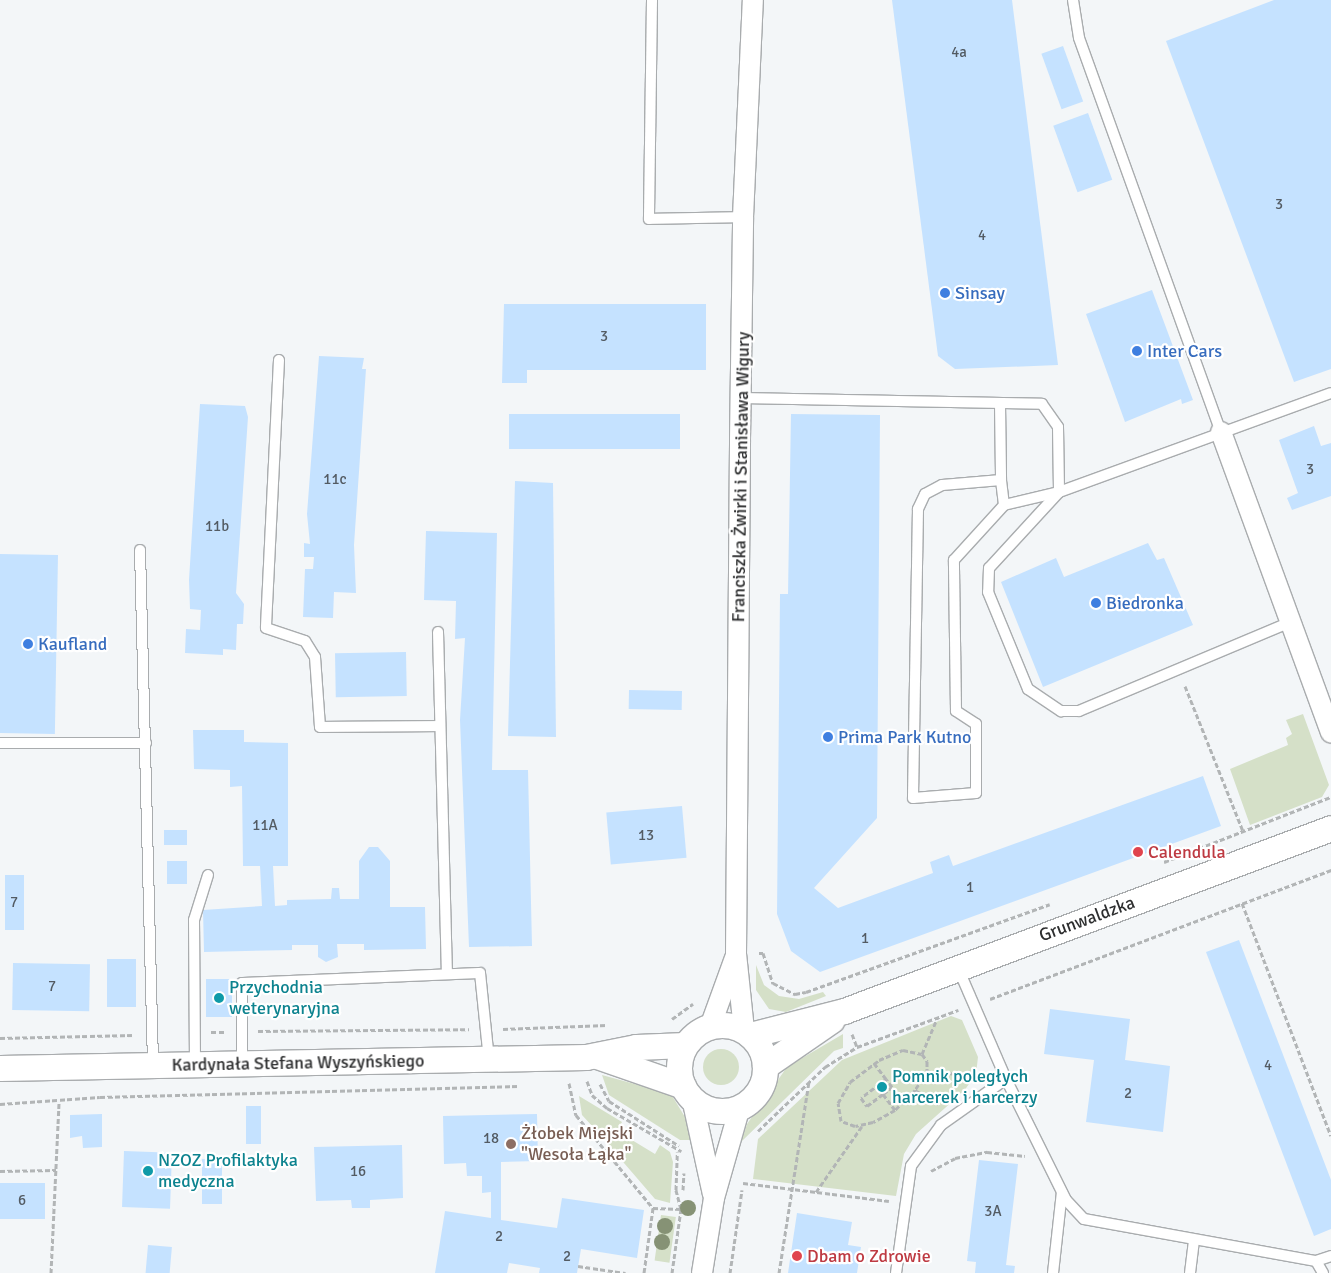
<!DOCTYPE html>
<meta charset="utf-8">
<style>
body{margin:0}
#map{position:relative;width:1331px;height:1273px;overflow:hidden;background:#f3f6f8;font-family:Signika,sans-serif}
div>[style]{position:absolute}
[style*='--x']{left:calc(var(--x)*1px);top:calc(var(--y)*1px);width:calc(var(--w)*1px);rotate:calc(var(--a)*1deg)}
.green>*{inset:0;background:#d5e0c8;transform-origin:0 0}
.round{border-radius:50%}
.building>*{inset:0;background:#c5e2ff;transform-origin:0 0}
.path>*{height:3px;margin-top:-1.5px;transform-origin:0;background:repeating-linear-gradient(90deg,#b2b5b6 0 5px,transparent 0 7.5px)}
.roads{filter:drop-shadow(1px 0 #a9acae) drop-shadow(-1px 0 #a9acae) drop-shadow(0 1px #a9acae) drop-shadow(0 -1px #a9acae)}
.service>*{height:10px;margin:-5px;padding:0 5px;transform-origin:5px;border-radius:5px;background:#fff}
.minor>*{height:20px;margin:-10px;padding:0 10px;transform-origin:10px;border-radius:10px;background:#fff}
.tertiary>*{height:25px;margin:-12.5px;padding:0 12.5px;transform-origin:12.5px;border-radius:12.5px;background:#fff}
.tertiary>.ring{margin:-12.5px;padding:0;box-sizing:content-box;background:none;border:25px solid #fff;border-radius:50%}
.trees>*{width:16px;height:16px;margin:-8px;border-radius:50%;background:#869275}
.dots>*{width:14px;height:14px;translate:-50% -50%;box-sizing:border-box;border:2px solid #fff;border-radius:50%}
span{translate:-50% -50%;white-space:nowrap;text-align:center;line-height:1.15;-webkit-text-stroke:4.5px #fff;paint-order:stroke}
.number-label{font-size:15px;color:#535b63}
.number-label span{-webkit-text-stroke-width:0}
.shop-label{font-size:18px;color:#366cbe}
.left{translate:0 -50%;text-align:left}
.street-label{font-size:18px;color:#2d2e2f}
.health-label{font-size:18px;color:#be3a42}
.culture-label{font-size:18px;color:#0d838f}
.education-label{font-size:18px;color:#785e54}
</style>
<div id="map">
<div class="green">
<div style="clip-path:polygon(1303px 714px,1329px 785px,1322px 797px,1250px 825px,1230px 769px,1288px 745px,1286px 738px,1292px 734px,1286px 720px)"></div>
<div style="clip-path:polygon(756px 965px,764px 985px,779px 996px,799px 999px,823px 992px,826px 996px,786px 1012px,769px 1009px,756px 990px)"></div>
<div style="clip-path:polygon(951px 1016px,962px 1020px,978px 1057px,976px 1074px,964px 1091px,916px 1134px,904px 1154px,896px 1196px,753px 1179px,758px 1139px,842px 1060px)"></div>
<div style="clip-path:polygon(843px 1034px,843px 1048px,834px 1051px,741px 1142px,747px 1124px,787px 1067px)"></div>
<div class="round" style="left:703px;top:1049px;width:36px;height:36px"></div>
<div style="clip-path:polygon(602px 1075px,671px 1094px,691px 1127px,692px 1140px,680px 1140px,609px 1095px)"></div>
<div style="clip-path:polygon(579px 1096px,622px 1122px,617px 1131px,655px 1154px,660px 1145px,670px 1152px,673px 1162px,670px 1203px,655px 1199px,593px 1127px,582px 1115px)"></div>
<div style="left:661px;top:1215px;width:15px;height:46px;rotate:8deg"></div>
</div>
<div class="building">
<div style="clip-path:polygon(892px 0,1012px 0,1058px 365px,955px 369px,938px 356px)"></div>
<div style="clip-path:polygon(1274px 0,1331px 0,1331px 369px,1294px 382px,1166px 41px)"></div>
<div style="left:1063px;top:46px;width:59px;height:23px;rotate:70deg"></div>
<div style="left:1088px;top:113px;width:71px;height:37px;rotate:70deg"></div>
<div style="clip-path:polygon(1152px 290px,1193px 400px,1182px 404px,1181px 399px,1125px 422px,1086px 314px)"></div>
<div style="clip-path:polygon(504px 304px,706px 304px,706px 370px,527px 370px,527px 383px,502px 383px)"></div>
<div style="clip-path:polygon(319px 356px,364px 358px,362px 369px,366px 369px,354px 545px,356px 593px,334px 592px,333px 618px,303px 617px,305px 569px,313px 569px,314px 557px,304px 557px,304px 543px,310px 544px,307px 514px)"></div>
<div style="clip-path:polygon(200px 404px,245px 406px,248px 417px,236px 593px,244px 604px,243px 624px,237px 624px,236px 650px,223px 649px,223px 655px,185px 653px,186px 629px,200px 630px,201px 610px,190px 609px,189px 580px)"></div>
<div style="left:680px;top:414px;width:35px;height:171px;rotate:90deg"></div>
<div style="clip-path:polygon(791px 414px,880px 415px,877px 818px,814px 888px,838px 908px,933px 873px,930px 862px,949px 855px,953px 866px,1203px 776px,1221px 826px,820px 972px,791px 951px,777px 914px,780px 594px,788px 594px)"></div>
<div style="clip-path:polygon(1314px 426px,1321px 446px,1331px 443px,1331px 496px,1292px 510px,1287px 498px,1298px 493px,1279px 440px)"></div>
<div style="clip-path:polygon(515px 481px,553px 483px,556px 737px,508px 736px)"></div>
<div style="clip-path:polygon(426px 531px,497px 533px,492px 770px,528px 770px,532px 946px,469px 947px,460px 720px,465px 638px,455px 639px,456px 601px,424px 600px)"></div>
<div style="clip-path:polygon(1148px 543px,1157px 560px,1164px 558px,1193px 625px,1043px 687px,1001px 582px,1056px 558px,1064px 577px)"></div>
<div style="left:0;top:554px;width:58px;height:179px;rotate:1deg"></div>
<div style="left:406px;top:652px;width:44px;height:71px;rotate:89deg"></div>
<div style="left:629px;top:690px;width:53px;height:19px;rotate:1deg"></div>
<div style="clip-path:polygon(193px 730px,244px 730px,244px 742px,288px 743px,288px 866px,273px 866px,275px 906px,287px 905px,287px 900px,331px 899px,332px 888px,339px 888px,340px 899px,359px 899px,359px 861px,369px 847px,378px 847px,390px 861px,390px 907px,425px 907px,426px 949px,364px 950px,364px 944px,337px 944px,338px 957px,326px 962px,318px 957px,318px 945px,292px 945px,292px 950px,204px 952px,203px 910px,262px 906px,260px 866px,243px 866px,242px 786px,230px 787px,230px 770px,194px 769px)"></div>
<div style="left:682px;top:806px;width:52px;height:76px;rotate:85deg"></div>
<div style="left:164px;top:830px;width:23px;height:15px"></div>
<div style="left:167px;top:861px;width:20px;height:23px"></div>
<div style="left:5px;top:875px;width:19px;height:55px"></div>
<div style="clip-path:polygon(1239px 940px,1331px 1180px,1331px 1229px,1314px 1236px,1206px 952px)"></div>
<div style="left:107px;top:959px;width:29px;height:48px"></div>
<div style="left:13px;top:963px;width:77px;height:47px;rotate:1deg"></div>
<div style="left:206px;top:979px;width:26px;height:38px"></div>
<div style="clip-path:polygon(1050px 1009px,1130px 1019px,1125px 1060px,1170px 1066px,1163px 1132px,1086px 1122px,1094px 1060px,1044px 1054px)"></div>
<div style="left:246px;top:1106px;width:15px;height:38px"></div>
<div style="clip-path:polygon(102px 1114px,102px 1147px,83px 1148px,82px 1136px,70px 1138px,70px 1115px)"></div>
<div style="clip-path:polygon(537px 1114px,538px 1161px,501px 1162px,501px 1220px,557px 1228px,562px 1198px,644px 1210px,637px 1258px,581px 1249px,577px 1273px,539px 1273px,540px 1268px,509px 1263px,507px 1273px,435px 1273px,445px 1211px,491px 1218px,491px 1192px,482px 1193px,482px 1176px,467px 1176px,466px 1163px,444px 1164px,443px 1116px)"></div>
<div style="clip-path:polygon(402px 1145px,403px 1198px,370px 1200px,370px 1208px,352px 1208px,351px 1200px,316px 1201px,314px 1147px)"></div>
<div style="left:124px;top:1151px;width:48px;height:56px;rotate:2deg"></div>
<div style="left:202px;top:1159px;width:20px;height:45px"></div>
<div style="clip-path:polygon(979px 1160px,1018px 1164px,1006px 1265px,1015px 1266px,1014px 1273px,975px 1273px,976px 1262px,967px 1261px)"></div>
<div style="left:0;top:1183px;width:45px;height:36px"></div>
<div style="clip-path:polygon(797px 1213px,852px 1222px,848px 1245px,861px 1247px,857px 1273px,788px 1273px)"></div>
<div style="left:148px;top:1245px;width:24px;height:28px;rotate:5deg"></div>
</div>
<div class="path">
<div style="--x:1185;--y:686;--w:156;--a:68.2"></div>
<div style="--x:1164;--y:862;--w:179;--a:-21.3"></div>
<div style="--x:1242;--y:903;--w:249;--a:69.1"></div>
<div style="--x:759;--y:953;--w:4;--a:0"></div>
<div style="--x:763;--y:953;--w:32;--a:72"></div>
<div style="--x:773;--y:983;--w:25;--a:27"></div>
<div style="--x:795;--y:994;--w:11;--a:-10"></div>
<div style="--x:806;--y:992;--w:259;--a:-19.8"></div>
<div style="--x:990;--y:999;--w:365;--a:-20.7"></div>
<div style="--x:672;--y:1019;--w:26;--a:-36"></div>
<div style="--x:503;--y:1029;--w:104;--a:-2.2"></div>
<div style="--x:258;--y:1031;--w:211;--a:-0.5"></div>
<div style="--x:211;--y:1032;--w:13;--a:0"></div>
<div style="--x:852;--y:1034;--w:14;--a:69"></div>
<div style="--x:0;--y:1038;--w:134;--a:-1.3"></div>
<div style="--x:903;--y:1050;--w:19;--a:12"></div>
<div style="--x:922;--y:1054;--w:9;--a:54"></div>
<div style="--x:927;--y:1061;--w:11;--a:90"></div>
<div style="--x:927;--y:1072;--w:22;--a:124"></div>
<div style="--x:915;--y:1090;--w:28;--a:135"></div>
<div style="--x:895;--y:1110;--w:25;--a:151"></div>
<div style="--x:873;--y:1122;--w:18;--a:167"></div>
<div style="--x:855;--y:1126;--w:15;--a:-160"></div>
<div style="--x:841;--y:1121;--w:18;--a:-99"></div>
<div style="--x:838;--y:1103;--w:24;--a:-60"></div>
<div style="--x:850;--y:1082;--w:36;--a:-37"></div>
<div style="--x:879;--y:1060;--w:26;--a:-23"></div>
<div style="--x:922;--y:1054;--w:39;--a:-67"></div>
<div style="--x:874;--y:1063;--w:20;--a:53"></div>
<div style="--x:927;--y:1072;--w:54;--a:3.2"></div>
<div style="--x:587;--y:1081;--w:15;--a:70"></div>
<div style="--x:592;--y:1095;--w:20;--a:41"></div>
<div style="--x:607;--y:1108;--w:86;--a:30.2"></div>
<div style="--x:569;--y:1083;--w:33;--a:78"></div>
<div style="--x:576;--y:1115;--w:121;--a:50.4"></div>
<div style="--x:653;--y:1208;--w:66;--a:97.9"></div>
<div style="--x:600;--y:1084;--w:19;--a:62"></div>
<div style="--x:609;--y:1101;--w:83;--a:32.7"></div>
<div style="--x:915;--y:1090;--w:29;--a:31"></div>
<div style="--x:883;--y:1094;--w:11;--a:-38"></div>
<div style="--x:892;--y:1087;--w:10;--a:-127"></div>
<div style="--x:886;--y:1079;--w:31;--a:143"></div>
<div style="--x:861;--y:1098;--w:10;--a:53"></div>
<div style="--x:867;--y:1106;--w:20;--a:-37"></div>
<div style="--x:883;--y:1094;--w:20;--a:53"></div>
<div style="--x:0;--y:1104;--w:100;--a:-4"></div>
<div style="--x:100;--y:1097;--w:419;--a:-1.5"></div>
<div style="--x:758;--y:1131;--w:93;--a:-43.7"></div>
<div style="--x:825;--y:1067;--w:38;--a:-32"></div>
<div style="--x:857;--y:1047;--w:108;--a:-20.1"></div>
<div style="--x:0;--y:1171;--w:56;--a:-1"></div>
<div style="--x:931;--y:1171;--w:27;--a:-28"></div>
<div style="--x:955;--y:1158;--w:33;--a:-11"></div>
<div style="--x:987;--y:1152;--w:38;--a:6"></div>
<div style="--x:743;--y:1183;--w:147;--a:7"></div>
<div style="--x:683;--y:1190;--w:17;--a:-87"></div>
<div style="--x:816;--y:1192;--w:80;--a:-55.1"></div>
<div style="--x:653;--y:1208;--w:28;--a:2"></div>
<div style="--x:578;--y:1266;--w:48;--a:8.5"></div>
<div style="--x:51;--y:1273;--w:170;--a:-87.3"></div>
<div style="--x:672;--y:1273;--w:65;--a:-82"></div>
<div style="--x:681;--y:1209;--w:20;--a:-105"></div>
<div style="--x:676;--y:1190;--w:38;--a:-88"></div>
<div style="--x:730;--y:1273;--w:84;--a:-81.8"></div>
<div style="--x:779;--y:1273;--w:193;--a:-81.1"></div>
</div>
<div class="roads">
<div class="service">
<div style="--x:652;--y:0;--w:219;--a:90.8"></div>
<div style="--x:649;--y:219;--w:94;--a:-1.2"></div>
<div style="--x:1073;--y:0;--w:38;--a:81"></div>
<div style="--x:1079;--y:38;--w:419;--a:70.2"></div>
<div style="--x:279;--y:360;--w:268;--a:92.8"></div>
<div style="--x:266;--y:628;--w:41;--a:18.4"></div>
<div style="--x:305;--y:641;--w:19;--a:58"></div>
<div style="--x:315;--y:657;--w:70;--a:85.9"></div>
<div style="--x:320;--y:727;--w:120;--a:-0.5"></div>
<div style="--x:741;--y:398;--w:301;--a:1.1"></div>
<div style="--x:1042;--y:404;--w:28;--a:55"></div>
<div style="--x:1058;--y:427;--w:65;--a:89.1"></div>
<div style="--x:1059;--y:492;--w:289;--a:-20"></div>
<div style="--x:1000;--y:404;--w:76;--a:89.2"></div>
<div style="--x:1001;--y:480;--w:59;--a:175.2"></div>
<div style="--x:942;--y:485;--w:19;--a:152"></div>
<div style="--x:925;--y:494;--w:17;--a:115"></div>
<div style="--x:918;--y:509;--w:289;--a:91"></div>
<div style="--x:913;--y:798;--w:63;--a:-4.5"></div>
<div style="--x:976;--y:793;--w:69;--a:-90"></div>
<div style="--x:976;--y:724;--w:24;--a:-147"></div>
<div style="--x:956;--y:711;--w:151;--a:-90.8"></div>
<div style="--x:954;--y:560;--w:74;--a:-47.7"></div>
<div style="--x:1004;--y:505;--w:25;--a:-97"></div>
<div style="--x:1059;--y:492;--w:103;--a:132.6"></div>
<div style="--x:989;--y:568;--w:24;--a:92"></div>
<div style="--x:988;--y:592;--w:105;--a:67.6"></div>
<div style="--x:1028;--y:689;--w:40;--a:34"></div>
<div style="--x:1061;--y:711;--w:18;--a:0"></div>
<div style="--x:1079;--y:711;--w:230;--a:-22.8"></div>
<div style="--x:1004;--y:505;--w:57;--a:-13.3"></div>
<div style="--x:140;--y:550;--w:514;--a:88.55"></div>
<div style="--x:438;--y:632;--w:342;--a:88.5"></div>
<div style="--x:0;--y:743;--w:146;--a:0"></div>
<div style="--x:958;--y:968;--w:121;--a:66.6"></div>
<div style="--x:1006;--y:1079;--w:135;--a:63.6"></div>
<div style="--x:1066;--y:1200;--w:26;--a:47"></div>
<div style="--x:1084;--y:1219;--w:236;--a:10.3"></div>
<div style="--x:1316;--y:1261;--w:16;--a:-18"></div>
<div style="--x:195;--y:1063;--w:143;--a:-90.4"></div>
<div style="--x:194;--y:920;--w:47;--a:-72.7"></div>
<div style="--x:242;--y:1063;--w:80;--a:-90"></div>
<div style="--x:242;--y:983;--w:238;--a:-2.4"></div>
<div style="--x:480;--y:973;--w:87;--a:84.1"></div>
<div style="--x:1316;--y:1261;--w:14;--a:60"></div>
<div style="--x:896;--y:1273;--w:108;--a:-82"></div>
<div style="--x:911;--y:1166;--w:51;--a:-53.8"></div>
<div style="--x:941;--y:1125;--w:80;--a:-35.3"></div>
<div style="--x:1053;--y:1273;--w:81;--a:-83.7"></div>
<div style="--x:1190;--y:1273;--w:33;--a:-83"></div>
</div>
<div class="minor">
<div style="--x:1221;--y:432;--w:320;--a:69.9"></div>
<div style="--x:710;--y:1027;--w:73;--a:-70.1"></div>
<div style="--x:744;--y:1030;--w:76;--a:-96"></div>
<div style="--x:736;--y:954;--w:514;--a:-89.55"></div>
<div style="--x:740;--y:440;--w:223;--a:-89.2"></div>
<div style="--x:743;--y:217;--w:217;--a:-87.4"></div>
<div style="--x:692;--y:1098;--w:98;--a:77.7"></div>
<div style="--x:702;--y:1273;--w:76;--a:-80.9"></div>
<div style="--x:714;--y:1198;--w:95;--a:-74.1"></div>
</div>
<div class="tertiary">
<div class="ring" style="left:679px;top:1025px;width:61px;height:61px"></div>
<div style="--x:750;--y:1035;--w:97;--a:-14.3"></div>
<div style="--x:844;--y:1011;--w:520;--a:-20.59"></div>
<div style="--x:597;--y:1056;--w:91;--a:19.2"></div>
<div style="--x:765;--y:1066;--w:81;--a:-34.5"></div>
<div style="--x:0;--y:1068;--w:586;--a:-1.08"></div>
<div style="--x:586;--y:1057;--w:51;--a:-11.3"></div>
<div style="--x:636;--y:1047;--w:49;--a:-2.3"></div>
</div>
</div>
<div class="trees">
<div style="left:688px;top:1208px"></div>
<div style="left:665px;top:1226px"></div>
<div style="left:662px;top:1242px"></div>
</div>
<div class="dots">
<div style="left:945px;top:293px;background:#3f7fe0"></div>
<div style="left:1137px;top:351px;background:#3f7fe0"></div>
<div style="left:1096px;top:603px;background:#3f7fe0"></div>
<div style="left:28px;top:644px;background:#3f7fe0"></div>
<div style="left:828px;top:737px;background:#3f7fe0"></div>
<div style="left:1138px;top:852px;background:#e0444e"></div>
<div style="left:219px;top:998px;background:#0f9aa8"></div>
<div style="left:882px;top:1087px;background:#0f9aa8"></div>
<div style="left:511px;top:1144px;background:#8d6e63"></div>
<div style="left:148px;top:1171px;background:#0f9aa8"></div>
<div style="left:797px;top:1256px;background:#e0444e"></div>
</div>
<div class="number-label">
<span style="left:959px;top:53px">4a</span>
<span style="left:1279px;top:205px">3</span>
<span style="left:982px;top:236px">4</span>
<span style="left:604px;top:337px">3</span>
<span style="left:1310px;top:470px">3</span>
<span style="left:335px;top:480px">11c</span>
<span style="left:217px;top:527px">11b</span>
<span style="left:265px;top:826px">11A</span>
<span style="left:646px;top:836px">13</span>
<span style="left:970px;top:888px">1</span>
<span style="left:14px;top:903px">7</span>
<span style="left:865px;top:939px">1</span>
<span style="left:52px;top:987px">7</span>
<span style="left:1268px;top:1066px">4</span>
<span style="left:1128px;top:1094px">2</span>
<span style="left:491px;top:1139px">18</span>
<span style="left:358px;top:1172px">16</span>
<span style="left:22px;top:1201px">6</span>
<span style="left:993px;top:1212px">3A</span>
<span style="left:499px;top:1237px">2</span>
<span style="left:567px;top:1257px">2</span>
</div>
<div class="shop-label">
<span class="left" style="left:955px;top:293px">Sinsay</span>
<span class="left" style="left:1147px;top:351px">Inter Cars</span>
<span class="left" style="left:1106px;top:603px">Biedronka</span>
<span class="left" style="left:38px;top:644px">Kaufland</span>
<span class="left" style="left:838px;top:737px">Prima Park Kutno</span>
</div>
<div class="street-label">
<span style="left:741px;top:477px;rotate:-89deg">Franciszka Żwirki i Stanisława Wigury</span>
<span style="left:1087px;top:919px;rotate:-20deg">Grunwaldzka</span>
<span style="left:298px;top:1063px;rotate:-1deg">Kardynała Stefana Wyszyńskiego</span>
</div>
<div class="health-label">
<span class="left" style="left:1148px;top:852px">Calendula</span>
<span class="left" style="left:807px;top:1256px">Dbam o Zdrowie</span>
</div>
<div class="culture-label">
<span class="left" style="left:229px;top:998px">Przychodnia<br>weterynaryjna</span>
<span class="left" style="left:892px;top:1087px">Pomnik poległych<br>harcerek i harcerzy</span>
<span class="left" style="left:158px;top:1171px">NZOZ Profilaktyka<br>medyczna</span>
</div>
<div class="education-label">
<span class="left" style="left:521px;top:1144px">Żłobek Miejski<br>"Wesoła Łąka"</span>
</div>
</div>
